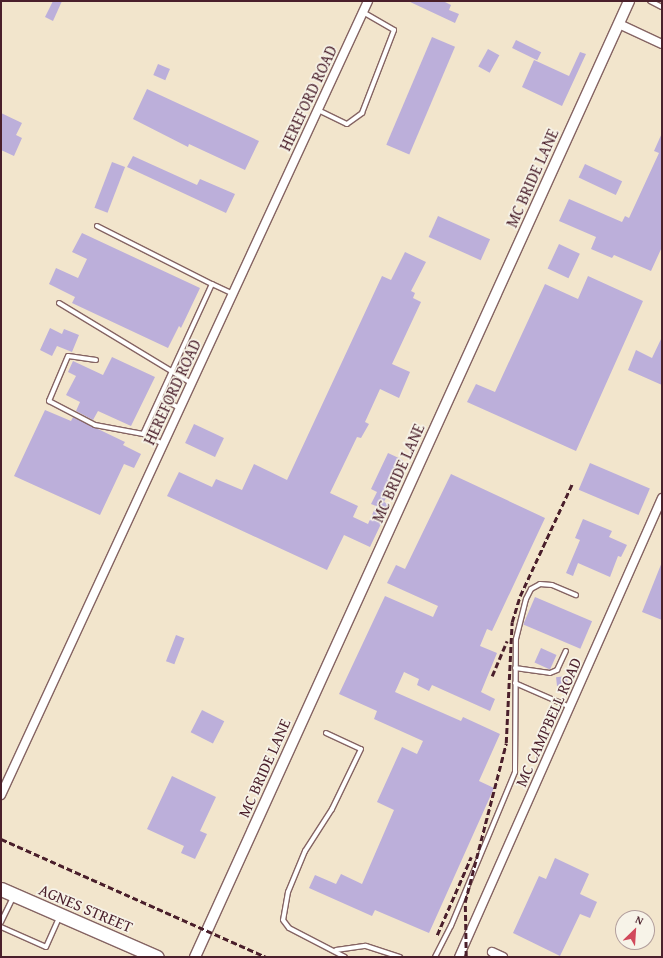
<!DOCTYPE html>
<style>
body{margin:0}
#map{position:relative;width:663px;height:958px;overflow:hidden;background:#f2e5cc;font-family:"Gentium Book Plus",serif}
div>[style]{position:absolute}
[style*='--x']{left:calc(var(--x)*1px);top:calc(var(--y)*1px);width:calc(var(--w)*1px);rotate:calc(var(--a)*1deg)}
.building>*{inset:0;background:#bcafda;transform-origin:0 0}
.roads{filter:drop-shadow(1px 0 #856463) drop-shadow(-1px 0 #856463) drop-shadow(0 1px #856463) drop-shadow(0 -1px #856463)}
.service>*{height:4px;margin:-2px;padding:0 2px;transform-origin:2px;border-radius:2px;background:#fff}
.minor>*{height:8px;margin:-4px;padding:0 4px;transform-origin:4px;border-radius:4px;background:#fff}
.tertiary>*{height:10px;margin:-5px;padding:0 5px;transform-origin:5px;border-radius:5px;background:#fff}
.primary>*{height:13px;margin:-6.5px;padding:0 6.5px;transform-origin:6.5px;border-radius:6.5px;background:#fff}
.rail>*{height:2.5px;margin-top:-1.25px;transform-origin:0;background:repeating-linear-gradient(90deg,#4a1f2b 0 6px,transparent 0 9px)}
span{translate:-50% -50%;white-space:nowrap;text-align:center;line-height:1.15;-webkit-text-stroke:3.5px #f7f3e8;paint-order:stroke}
.street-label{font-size:16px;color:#4a1f2b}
.frame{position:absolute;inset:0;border:2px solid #4a1f2b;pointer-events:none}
.north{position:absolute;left:615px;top:910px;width:40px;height:40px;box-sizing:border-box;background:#f7f3e8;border:1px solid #b29e9c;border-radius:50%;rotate:25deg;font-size:11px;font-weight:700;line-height:16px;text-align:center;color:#4a1f2b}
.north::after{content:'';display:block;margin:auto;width:14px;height:18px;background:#d1495b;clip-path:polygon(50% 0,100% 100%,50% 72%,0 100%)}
</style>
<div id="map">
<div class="building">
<div style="clip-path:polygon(53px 1px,62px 1px,53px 21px,45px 17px)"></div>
<div style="clip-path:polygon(408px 1px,443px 1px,451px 5px,449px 10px,459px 14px,455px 23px)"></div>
<div style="left:432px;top:37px;width:25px;height:117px;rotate:23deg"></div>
<div style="left:516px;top:40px;width:28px;height:9px;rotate:26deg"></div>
<div style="left:488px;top:49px;width:13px;height:20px;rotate:29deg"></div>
<div style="clip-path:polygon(580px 52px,586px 54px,562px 106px,522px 87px,534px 60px,569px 76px)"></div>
<div style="left:158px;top:64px;width:13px;height:12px;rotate:23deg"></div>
<div style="clip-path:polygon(147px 89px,259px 141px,245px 170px,189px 144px,188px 147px,133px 119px)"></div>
<div style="clip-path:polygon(1px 113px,22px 123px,16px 135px,22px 138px,14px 156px,1px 150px)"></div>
<div style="clip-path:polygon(662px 133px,662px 247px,651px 271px,614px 255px,612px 258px,591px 249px,596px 237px,559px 221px,569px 199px,622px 222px,625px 216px,629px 218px,659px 153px,654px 151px)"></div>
<div style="clip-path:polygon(133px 156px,197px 185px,200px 179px,235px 194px,226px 213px,127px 167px)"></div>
<div style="left:112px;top:162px;width:14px;height:49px;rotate:21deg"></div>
<div style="left:585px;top:164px;width:41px;height:15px;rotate:25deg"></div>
<div style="left:438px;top:216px;width:57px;height:23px;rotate:24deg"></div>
<div style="clip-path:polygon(82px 233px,200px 288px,181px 328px,179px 326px,168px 348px,72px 303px,75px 297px,49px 284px,56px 268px,78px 278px,87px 259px,72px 252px)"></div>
<div style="left:559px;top:244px;width:23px;height:27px;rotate:25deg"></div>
<div style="clip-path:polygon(405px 252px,426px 262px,411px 291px,415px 293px,413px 298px,421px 302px,392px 364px,410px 372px,399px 398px,380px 389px,365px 422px,369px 424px,361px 438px,357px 437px,330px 493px,358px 506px,353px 517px,368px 524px,376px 506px,371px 504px,377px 492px,371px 489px,388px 453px,403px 460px,384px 502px,390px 505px,370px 547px,344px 535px,327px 570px,167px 496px,179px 472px,212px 487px,216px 479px,242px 490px,254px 464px,287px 480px,382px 276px,391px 280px)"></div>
<div style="clip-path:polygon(588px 276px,643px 301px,576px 451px,467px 402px,476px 384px,495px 392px,545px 284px,578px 299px)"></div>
<div style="clip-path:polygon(50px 328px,62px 334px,64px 329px,79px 335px,72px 352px,57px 346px,52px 356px,40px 350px)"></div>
<div style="clip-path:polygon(662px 337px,662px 385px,628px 370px,636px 350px,652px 358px)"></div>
<div style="clip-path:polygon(112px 357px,155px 377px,131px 426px,98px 411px,93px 420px,76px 411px,80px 402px,66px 395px,76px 376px,68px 372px,73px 361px,103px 375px)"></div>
<div style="clip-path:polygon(45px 410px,71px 421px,73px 417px,125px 442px,123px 445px,141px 454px,134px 468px,124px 464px,100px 515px,14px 476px)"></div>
<div style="left:194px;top:424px;width:33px;height:21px;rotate:25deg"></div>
<div style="left:590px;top:463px;width:65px;height:29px;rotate:23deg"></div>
<div style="clip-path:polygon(451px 474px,545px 518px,492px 631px,487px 629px,480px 646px,497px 653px,481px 692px,495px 699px,490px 711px,432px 685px,429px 691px,417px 685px,419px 679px,404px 672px,395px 692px,461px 721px,463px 717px,500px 734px,479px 781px,494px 788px,429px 933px,375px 910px,372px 916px,309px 888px,315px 875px,336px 884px,341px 874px,362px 884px,394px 810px,377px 802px,402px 747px,417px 754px,423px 741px,374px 719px,377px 711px,339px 694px,385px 596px,433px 617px,438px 606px,387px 583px,396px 565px,405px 569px)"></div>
<div style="clip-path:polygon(583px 519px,612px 531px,609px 537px,627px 545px,621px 557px,618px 556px,610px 577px,578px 563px,573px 576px,566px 573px,580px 540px,575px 538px)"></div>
<div style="clip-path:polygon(662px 562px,662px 620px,642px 612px)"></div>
<div style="left:535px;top:597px;width:62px;height:30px;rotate:23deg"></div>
<div style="left:176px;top:635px;width:9px;height:28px;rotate:21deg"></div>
<div style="left:541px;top:648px;width:17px;height:16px;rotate:24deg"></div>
<div style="left:567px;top:676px;width:9px;height:11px;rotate:84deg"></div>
<div style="left:202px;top:710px;width:25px;height:25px;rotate:27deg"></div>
<div style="clip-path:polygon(172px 776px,216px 797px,200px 831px,207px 834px,195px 859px,181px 853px,184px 846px,147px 829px)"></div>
<div style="clip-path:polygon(555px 858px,589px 874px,580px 894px,597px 902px,590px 918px,580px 914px,560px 956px,513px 933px,539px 876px,546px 879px)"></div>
</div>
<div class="roads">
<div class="service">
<div style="--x:650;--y:1;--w:13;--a:27"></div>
<div style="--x:318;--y:110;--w:32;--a:26"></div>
<div style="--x:347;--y:124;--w:19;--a:-36"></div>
<div style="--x:362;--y:113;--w:89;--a:-68.9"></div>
<div style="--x:394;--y:30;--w:36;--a:-150"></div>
<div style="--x:97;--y:226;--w:129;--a:26.8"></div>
<div style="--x:59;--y:303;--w:154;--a:31.2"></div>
<div style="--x:96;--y:360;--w:28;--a:-172"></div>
<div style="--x:68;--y:356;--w:49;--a:112.9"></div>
<div style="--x:49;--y:401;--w:52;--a:27.6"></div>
<div style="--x:95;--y:425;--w:49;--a:10.6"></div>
<div style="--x:160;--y:398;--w:22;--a:27"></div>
<div style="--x:163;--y:444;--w:22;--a:-153"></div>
<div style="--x:143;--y:434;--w:165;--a:-65.3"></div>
<div style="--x:212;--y:284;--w:23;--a:25"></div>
<div style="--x:515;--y:668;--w:35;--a:8"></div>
<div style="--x:550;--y:673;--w:8;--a:-23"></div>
<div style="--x:557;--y:670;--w:21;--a:-65"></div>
<div style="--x:515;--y:683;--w:60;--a:23.6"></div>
<div style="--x:326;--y:733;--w:38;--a:25"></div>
<div style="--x:361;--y:749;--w:67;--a:115.8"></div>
<div style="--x:332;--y:809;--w:50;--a:122.7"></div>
<div style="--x:305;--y:851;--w:44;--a:112.5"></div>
<div style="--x:288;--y:892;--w:28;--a:100"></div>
<div style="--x:283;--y:920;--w:10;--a:53"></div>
<div style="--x:289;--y:928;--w:63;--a:27.4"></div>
<div style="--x:1;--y:922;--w:28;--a:-64"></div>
<div style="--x:1;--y:927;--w:49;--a:24"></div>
<div style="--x:46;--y:947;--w:34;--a:-66"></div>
<div style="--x:336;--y:950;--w:30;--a:-8"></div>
<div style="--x:366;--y:946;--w:36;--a:18"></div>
<div style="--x:435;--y:957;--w:35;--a:-63"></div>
<div style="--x:451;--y:926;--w:167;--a:-67.4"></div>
<div style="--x:515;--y:772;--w:133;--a:-89.6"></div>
<div style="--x:516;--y:639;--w:41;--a:-76"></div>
<div style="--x:526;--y:599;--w:11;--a:-63"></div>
<div style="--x:531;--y:589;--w:10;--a:-29"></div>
<div style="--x:540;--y:584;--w:12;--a:5"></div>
<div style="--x:552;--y:585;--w:26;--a:23"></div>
</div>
<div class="minor">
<div style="--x:619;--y:24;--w:47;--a:24.9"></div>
<div style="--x:1;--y:795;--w:875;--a:-65.19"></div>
<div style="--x:492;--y:952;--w:12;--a:24"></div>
<div style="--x:459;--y:957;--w:502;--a:-66.14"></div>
</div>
<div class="tertiary">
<div style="--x:195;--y:957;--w:1050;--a:-65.58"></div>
</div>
<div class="primary">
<div style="--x:1;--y:889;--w:170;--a:23.6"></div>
</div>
</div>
<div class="rail">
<div style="--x:492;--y:676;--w:38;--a:-67"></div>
<div style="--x:1;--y:839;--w:290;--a:24"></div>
<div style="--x:437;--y:935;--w:85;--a:-66.4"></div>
<div style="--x:466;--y:957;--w:55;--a:-91"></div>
<div style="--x:465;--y:902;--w:164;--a:-75.5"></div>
<div style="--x:506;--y:743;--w:121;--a:-87.2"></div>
<div style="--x:512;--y:622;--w:27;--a:-73"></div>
<div style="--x:520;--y:596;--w:123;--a:-65.1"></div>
</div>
<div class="street-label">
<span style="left:308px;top:98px;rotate:-65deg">HEREFORD ROAD</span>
<span style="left:532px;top:178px;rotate:-66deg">MC BRIDE LANE</span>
<span style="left:172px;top:392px;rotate:-65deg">HEREFORD ROAD</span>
<span style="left:398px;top:473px;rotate:-66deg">MC BRIDE LANE</span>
<span style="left:548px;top:722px;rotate:-66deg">MC CAMPBELL ROAD</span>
<span style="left:264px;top:768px;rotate:-66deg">MC BRIDE LANE</span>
<span style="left:86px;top:908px;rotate:23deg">AGNES STREET</span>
</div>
<div class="frame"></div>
<div class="north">N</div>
</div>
